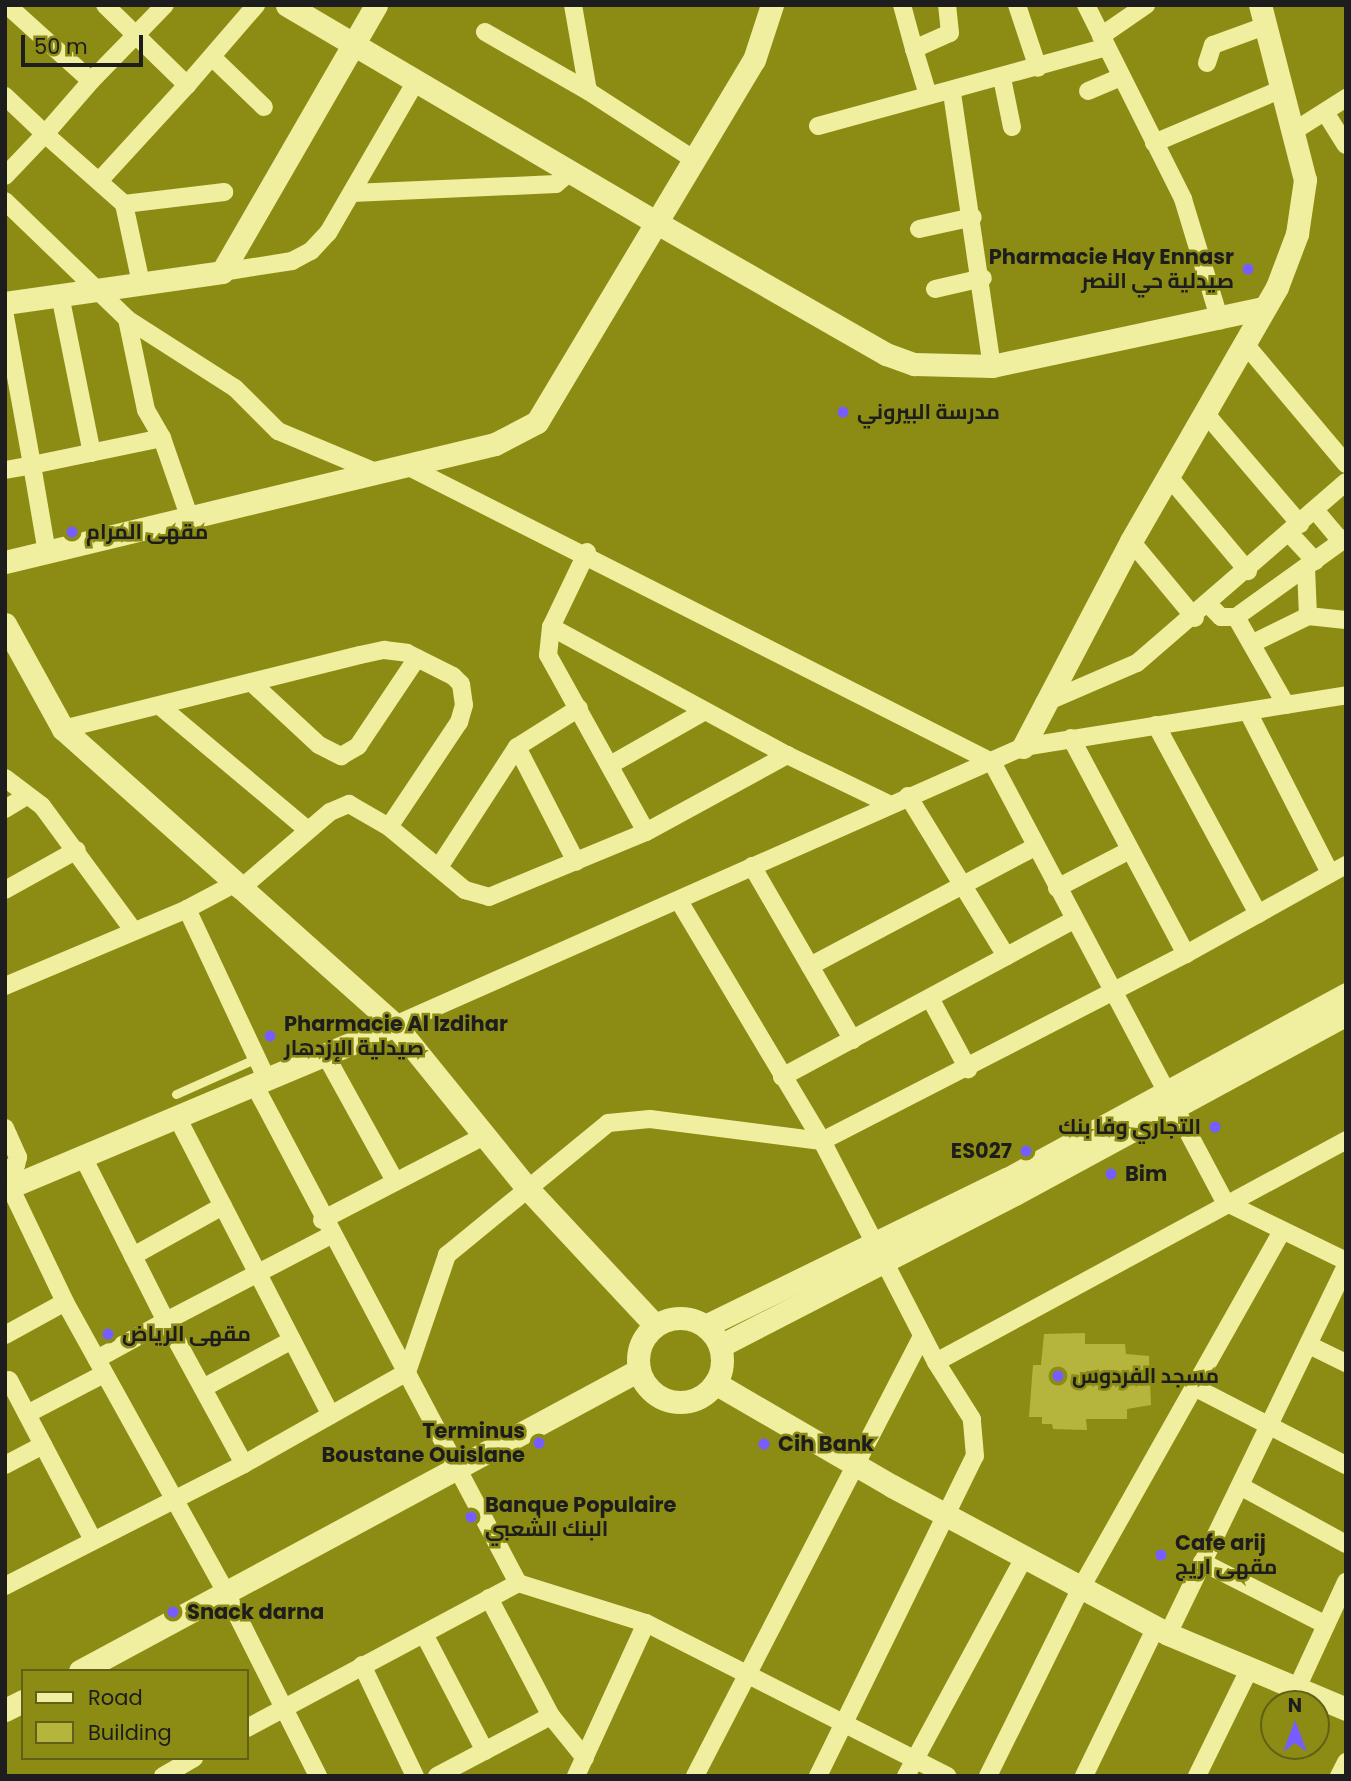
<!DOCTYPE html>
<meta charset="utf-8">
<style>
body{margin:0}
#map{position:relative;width:1351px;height:1781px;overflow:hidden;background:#8c8c15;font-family:Poppins,Cairo,sans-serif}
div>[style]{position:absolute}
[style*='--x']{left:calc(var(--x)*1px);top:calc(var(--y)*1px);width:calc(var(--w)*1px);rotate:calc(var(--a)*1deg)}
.building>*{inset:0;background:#b5b43d}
.service>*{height:9px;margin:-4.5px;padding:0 4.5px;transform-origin:4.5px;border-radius:4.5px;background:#f0ee9f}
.minor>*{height:18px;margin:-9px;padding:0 9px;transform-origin:9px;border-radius:9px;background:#f0ee9f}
.tertiary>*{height:23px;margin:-11.5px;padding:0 11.5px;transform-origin:11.5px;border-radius:11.5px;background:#f0ee9f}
.tertiary>.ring{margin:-11.5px;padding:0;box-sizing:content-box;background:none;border:23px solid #f0ee9f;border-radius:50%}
.dots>*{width:19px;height:19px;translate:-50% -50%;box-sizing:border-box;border:4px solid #8c8c15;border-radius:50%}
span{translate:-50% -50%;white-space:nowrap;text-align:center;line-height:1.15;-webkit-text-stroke:5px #8c8c15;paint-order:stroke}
.poi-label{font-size:21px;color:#1d1d1d;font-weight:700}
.right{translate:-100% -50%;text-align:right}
.left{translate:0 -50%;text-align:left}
.frame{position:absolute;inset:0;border:7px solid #1d1d1d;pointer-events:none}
.legend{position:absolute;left:21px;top:1669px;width:228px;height:91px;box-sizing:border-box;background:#8c8c15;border:2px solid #606018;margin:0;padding:9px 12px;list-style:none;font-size:21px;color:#1d1d1d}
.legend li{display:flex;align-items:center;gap:14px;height:35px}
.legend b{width:35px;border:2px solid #606018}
.north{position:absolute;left:1260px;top:1690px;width:70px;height:70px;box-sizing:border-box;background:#8c8c15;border:2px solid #606018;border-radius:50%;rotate:0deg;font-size:19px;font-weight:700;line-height:28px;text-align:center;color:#1d1d1d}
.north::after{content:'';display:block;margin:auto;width:24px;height:32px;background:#755dff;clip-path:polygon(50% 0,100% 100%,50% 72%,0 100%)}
.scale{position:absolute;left:21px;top:35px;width:122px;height:32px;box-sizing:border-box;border:4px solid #1d1d1d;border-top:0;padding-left:9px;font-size:21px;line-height:24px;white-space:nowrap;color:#1d1d1d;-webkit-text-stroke:5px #8c8c15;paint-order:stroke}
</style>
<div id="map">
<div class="building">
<div style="clip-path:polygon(1085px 1333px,1085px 1344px,1125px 1344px,1126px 1354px,1149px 1356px,1151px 1405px,1127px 1409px,1127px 1419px,1086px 1419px,1087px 1430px,1053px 1429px,1052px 1424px,1042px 1424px,1042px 1417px,1029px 1417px,1033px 1365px,1041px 1365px,1044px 1334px)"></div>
</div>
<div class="service">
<div style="--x:176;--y:1094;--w:89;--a:-24"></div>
</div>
<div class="minor">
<div style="--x:7;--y:5;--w:113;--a:42.1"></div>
<div style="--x:91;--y:81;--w:106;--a:-45.8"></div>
<div style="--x:105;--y:5;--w:115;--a:44.3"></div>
<div style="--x:187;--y:85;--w:106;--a:-49.2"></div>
<div style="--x:902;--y:5;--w:46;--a:74.7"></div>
<div style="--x:914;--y:49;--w:39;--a:-24"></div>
<div style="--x:950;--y:33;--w:28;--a:-96"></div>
<div style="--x:1017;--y:5;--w:66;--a:71.6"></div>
<div style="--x:1086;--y:5;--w:217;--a:63.4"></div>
<div style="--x:1183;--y:199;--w:127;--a:73.1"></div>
<div style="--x:485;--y:32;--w:119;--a:29.8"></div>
<div style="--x:588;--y:91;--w:87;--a:-99.9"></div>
<div style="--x:1101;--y:36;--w:55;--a:-34.6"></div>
<div style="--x:914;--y:49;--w:48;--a:73.1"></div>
<div style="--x:212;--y:57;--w:72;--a:43.9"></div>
<div style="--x:1207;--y:63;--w:19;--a:-72"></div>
<div style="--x:1213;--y:45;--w:55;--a:-20.1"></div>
<div style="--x:1002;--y:78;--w:50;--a:78.5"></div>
<div style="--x:588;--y:91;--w:129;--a:32.9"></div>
<div style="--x:1088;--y:91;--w:34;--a:-23"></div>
<div style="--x:952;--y:93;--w:276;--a:81.7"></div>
<div style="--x:5;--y:96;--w:55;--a:43.5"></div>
<div style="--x:45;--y:134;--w:70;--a:-49"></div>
<div style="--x:1325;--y:112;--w:39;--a:58"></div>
<div style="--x:818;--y:126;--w:299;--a:-15.3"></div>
<div style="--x:1294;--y:131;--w:62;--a:-32.4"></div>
<div style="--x:1154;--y:143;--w:139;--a:-22.9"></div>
<div style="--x:5;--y:176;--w:58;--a:-46.4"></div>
<div style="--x:45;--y:134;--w:106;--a:41.5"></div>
<div style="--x:124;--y:204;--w:81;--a:77.9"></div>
<div style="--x:100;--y:180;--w:129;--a:-47.5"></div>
<div style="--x:352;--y:193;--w:204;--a:-2.5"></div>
<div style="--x:556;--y:184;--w:18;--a:-41"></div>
<div style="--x:5;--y:201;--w:170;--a:44"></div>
<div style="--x:127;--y:319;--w:128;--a:32.6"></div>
<div style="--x:235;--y:388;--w:61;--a:45"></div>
<div style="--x:278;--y:431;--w:108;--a:22.8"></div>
<div style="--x:124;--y:204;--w:101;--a:-6.8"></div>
<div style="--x:919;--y:229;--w:55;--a:-12.5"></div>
<div style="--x:222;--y:272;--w:71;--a:-8.9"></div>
<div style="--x:292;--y:261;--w:21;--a:-28"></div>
<div style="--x:311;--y:251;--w:25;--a:-47"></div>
<div style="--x:328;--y:233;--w:176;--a:-59.9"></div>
<div style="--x:935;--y:289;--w:49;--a:-12.9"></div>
<div style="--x:60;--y:295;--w:161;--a:78.6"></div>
<div style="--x:5;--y:316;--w:151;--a:79.7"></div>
<div style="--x:32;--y:465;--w:133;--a:-11.7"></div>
<div style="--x:127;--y:319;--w:93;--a:78.2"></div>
<div style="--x:146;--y:410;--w:32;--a:60"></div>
<div style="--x:162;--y:438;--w:83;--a:70.9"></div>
<div style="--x:1245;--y:344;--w:157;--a:49.9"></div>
<div style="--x:1206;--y:414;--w:145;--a:49.5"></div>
<div style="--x:407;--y:466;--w:656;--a:26.84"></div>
<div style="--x:992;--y:762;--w:498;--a:62.1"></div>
<div style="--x:1225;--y:1202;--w:135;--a:26"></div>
<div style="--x:5;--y:470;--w:27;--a:-10"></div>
<div style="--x:32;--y:465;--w:89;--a:80.3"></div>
<div style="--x:1169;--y:477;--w:123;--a:50"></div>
<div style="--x:1315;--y:510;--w:40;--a:50"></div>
<div style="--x:1290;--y:534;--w:37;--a:47"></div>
<div style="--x:1131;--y:541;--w:100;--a:50.3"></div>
<div style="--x:587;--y:552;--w:83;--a:115.6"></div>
<div style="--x:551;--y:627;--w:28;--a:96"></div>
<div style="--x:548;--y:655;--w:202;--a:61"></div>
<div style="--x:646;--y:832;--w:161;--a:-28.6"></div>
<div style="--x:787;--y:755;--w:113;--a:25.7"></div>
<div style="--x:1306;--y:568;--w:48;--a:87.6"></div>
<div style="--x:1209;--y:605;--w:17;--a:45"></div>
<div style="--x:1221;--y:617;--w:15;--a:0"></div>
<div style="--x:1236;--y:617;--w:101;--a:60.4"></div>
<div style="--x:1236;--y:617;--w:135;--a:-35.7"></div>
<div style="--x:551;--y:627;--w:268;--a:28.5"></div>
<div style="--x:1255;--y:642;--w:59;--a:-26.1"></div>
<div style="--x:1308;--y:616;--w:38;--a:6"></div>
<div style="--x:252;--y:683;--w:91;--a:42.8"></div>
<div style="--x:319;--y:745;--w:25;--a:27"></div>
<div style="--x:341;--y:756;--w:20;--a:-30"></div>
<div style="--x:358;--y:746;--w:106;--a:-56.2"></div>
<div style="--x:1044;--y:703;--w:101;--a:-23.3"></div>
<div style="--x:1137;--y:663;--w:276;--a:-40.9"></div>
<div style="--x:160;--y:706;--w:193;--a:40"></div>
<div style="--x:1248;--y:712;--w:181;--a:63"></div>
<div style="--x:1156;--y:725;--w:215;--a:61.6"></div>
<div style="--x:63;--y:729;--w:306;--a:-14"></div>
<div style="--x:360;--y:655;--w:25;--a:-12"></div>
<div style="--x:384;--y:650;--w:23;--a:7"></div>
<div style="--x:407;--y:653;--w:51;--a:26.6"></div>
<div style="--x:453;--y:676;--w:11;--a:45"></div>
<div style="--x:461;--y:684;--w:21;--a:82"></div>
<div style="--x:464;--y:705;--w:18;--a:106"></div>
<div style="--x:459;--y:722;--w:126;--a:123.7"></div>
<div style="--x:1071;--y:738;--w:245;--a:62"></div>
<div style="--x:517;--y:747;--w:129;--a:62.8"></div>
<div style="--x:610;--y:765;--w:109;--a:-29.6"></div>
<div style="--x:5;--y:778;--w:46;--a:37.1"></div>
<div style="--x:42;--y:806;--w:154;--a:53.7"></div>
<div style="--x:908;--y:796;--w:188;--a:58.5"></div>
<div style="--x:5;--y:809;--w:23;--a:-31"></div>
<div style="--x:752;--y:866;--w:201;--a:59.9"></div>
<div style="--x:439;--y:867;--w:143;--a:-57"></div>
<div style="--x:517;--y:747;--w:73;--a:-32.2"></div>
<div style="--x:1057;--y:888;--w:82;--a:-27.5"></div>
<div style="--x:5;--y:890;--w:82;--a:-29.1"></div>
<div style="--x:239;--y:890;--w:120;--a:-40.6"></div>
<div style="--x:330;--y:812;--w:21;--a:-23"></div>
<div style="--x:349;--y:804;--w:46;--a:29.9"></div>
<div style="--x:389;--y:827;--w:99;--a:39.7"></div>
<div style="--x:465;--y:890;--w:25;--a:16"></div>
<div style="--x:489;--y:897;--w:170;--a:-22.5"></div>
<div style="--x:679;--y:901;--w:279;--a:59.2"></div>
<div style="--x:822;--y:1141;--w:249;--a:62.7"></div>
<div style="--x:936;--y:1362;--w:466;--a:-28.4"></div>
<div style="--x:187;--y:909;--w:53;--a:-28"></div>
<div style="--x:810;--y:966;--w:255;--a:-27.9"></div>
<div style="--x:5;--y:986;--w:198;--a:-22.9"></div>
<div style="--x:187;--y:909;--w:189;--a:64.9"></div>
<div style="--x:930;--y:998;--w:81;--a:61.8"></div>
<div style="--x:395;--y:1025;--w:687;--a:-23.88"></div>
<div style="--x:1023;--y:747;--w:327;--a:-9.1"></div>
<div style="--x:326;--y:1056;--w:143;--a:61.1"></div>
<div style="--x:782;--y:1077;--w:332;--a:-28.3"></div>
<div style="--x:255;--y:1086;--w:562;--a:62.11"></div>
<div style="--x:518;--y:1583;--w:134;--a:17.4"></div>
<div style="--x:646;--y:1623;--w:338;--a:26.9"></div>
<div style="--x:178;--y:1119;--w:333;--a:62.7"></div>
<div style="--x:5;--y:1128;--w:32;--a:66"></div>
<div style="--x:18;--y:1157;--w:8;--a:104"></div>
<div style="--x:16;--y:1165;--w:12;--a:156"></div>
<div style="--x:84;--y:1159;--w:182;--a:63.2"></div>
<div style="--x:166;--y:1321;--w:79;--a:151.2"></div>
<div style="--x:10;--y:1187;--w:127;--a:64.4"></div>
<div style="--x:65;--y:1302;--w:333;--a:61"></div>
<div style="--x:226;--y:1593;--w:205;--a:63.3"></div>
<div style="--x:322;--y:1220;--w:182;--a:-27.4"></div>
<div style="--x:133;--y:1256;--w:103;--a:-29.1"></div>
<div style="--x:5;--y:1335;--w:68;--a:-28.8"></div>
<div style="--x:1311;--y:1346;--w:39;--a:26"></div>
<div style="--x:9;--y:1380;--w:178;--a:62.3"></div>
<div style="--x:1194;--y:1387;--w:171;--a:27.2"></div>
<div style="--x:203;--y:1388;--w:101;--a:-28.3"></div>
<div style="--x:27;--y:1414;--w:87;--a:-27.5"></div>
<div style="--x:244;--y:1464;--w:163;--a:-118.6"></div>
<div style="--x:166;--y:1321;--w:186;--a:-27.5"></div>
<div style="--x:5;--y:1465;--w:43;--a:-27.8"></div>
<div style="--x:1240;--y:1486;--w:121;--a:28.7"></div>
<div style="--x:1202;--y:1562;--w:139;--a:26.9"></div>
<div style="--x:5;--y:1586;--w:268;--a:-27"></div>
<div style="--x:244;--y:1464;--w:187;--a:-29.4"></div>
<div style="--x:407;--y:1372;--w:124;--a:-71.1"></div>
<div style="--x:447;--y:1255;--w:208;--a:-39.3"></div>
<div style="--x:608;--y:1123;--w:42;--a:-5.4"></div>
<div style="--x:650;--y:1119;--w:173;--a:7.3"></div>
<div style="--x:822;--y:1141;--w:409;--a:-27.2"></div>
<div style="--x:1186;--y:954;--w:183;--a:-29.1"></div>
<div style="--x:489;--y:1598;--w:133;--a:62.3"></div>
<div style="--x:424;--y:1634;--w:132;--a:62.5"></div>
<div style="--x:1168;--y:1634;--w:410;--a:-64.2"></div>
<div style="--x:362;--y:1665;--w:123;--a:64.5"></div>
<div style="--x:1297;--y:1688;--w:117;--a:-65.2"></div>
<div style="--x:247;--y:1728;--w:307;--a:-28.1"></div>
<div style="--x:163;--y:1776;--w:36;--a:-30"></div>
<div style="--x:437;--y:1776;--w:129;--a:-27.8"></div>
<div style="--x:551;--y:1716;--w:54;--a:51"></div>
<div style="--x:576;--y:1776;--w:168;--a:-65.4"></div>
<div style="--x:695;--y:1776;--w:495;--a:-62.7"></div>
<div style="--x:818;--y:1776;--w:356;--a:-63.9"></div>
<div style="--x:975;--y:1456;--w:37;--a:-95"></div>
<div style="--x:972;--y:1419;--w:67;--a:-122.3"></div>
<div style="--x:906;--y:1776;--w:248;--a:-61.6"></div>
<div style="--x:988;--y:1776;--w:212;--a:-63.7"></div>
<div style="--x:1082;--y:1586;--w:407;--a:-60.6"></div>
<div style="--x:1084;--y:1776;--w:165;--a:-64.2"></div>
<div style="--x:1197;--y:1776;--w:120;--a:-63.9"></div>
<div style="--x:1339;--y:1776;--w:16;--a:-63"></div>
</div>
<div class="tertiary">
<div style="--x:287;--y:5;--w:432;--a:30.5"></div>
<div style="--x:659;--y:224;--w:262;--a:29.8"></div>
<div style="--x:886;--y:354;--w:30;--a:20"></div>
<div style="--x:914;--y:364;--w:78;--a:1.5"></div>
<div style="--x:992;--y:366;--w:276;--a:-12.1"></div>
<div style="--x:5;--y:303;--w:219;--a:-8.1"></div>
<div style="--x:222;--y:272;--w:308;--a:-60"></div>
<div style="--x:5;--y:562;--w:504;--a:-13.54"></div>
<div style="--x:495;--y:444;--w:47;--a:-27.6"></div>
<div style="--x:537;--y:422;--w:422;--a:-59.1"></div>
<div style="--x:754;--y:60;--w:58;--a:-71.9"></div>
<div style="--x:5;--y:624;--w:120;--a:61.1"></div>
<div style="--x:63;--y:729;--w:445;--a:41.7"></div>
<div style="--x:395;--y:1025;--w:211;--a:51"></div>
<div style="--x:528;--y:1189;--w:186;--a:47"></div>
<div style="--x:1023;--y:747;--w:233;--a:-62.3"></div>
<div style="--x:1131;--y:541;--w:293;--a:-60.1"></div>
<div style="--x:1277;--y:287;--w:57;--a:-69.3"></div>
<div style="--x:1297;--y:234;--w:55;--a:-81.6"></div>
<div style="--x:1305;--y:180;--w:181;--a:-104.4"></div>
<div style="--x:5;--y:1189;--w:423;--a:-22.8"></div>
<div class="ring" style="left:638px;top:1318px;width:61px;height:61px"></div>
<div style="--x:705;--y:1326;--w:336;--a:-26"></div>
<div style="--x:1007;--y:1179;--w:386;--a:-28.6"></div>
<div style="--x:720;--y:1346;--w:332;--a:-27.3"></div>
<div style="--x:1015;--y:1194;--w:377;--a:-28.5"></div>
<div style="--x:715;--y:1383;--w:205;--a:30.2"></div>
<div style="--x:892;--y:1486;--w:313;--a:28.2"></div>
<div style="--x:1168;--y:1634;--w:193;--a:22.8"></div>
<div style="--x:80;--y:1671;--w:635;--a:-28.3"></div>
<div style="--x:5;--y:1710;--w:20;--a:-27"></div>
</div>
<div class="dots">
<div style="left:1248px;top:269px;background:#755dff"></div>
<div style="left:843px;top:412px;background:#755dff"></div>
<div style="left:72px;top:532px;background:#755dff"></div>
<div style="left:270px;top:1036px;background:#755dff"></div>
<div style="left:1215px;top:1127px;background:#755dff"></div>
<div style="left:1026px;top:1151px;background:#755dff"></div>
<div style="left:1111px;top:1174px;background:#755dff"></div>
<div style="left:108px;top:1334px;background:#755dff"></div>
<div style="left:1058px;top:1376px;background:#755dff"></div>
<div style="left:539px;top:1443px;background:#755dff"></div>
<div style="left:764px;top:1444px;background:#755dff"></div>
<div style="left:471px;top:1517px;background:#755dff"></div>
<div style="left:1161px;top:1555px;background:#755dff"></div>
<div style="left:173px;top:1612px;background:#755dff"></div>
</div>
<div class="poi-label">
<span class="right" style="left:1234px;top:269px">Pharmacie Hay Ennasr<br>صيدلية حي النصر</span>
<span class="left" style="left:857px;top:412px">مدرسة البيروني</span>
<span class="left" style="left:86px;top:532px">مقهى المرام</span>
<span class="left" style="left:284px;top:1036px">Pharmacie Al Izdihar<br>صيدلية الإزدهار</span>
<span class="right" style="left:1201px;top:1127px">التجاري وفا بنك</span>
<span class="right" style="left:1012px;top:1151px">ES027</span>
<span class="left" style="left:1125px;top:1174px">Bim</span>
<span class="left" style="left:122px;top:1334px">مقهى الرياض</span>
<span class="left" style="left:1072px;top:1376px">مسجد الفردوس</span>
<span class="right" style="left:525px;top:1443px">Terminus<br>Boustane Ouislane</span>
<span class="left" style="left:778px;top:1444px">Cih Bank</span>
<span class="left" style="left:485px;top:1517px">Banque Populaire<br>البنك الشعبي</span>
<span class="left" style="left:1175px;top:1555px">Cafe arij<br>مقهى اريج</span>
<span class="left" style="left:187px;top:1612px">Snack darna</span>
</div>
<div class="frame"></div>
<ul class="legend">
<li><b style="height:9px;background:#f0ee9f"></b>Road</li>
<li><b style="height:19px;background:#b5b43d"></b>Building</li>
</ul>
<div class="north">N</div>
<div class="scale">50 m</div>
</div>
